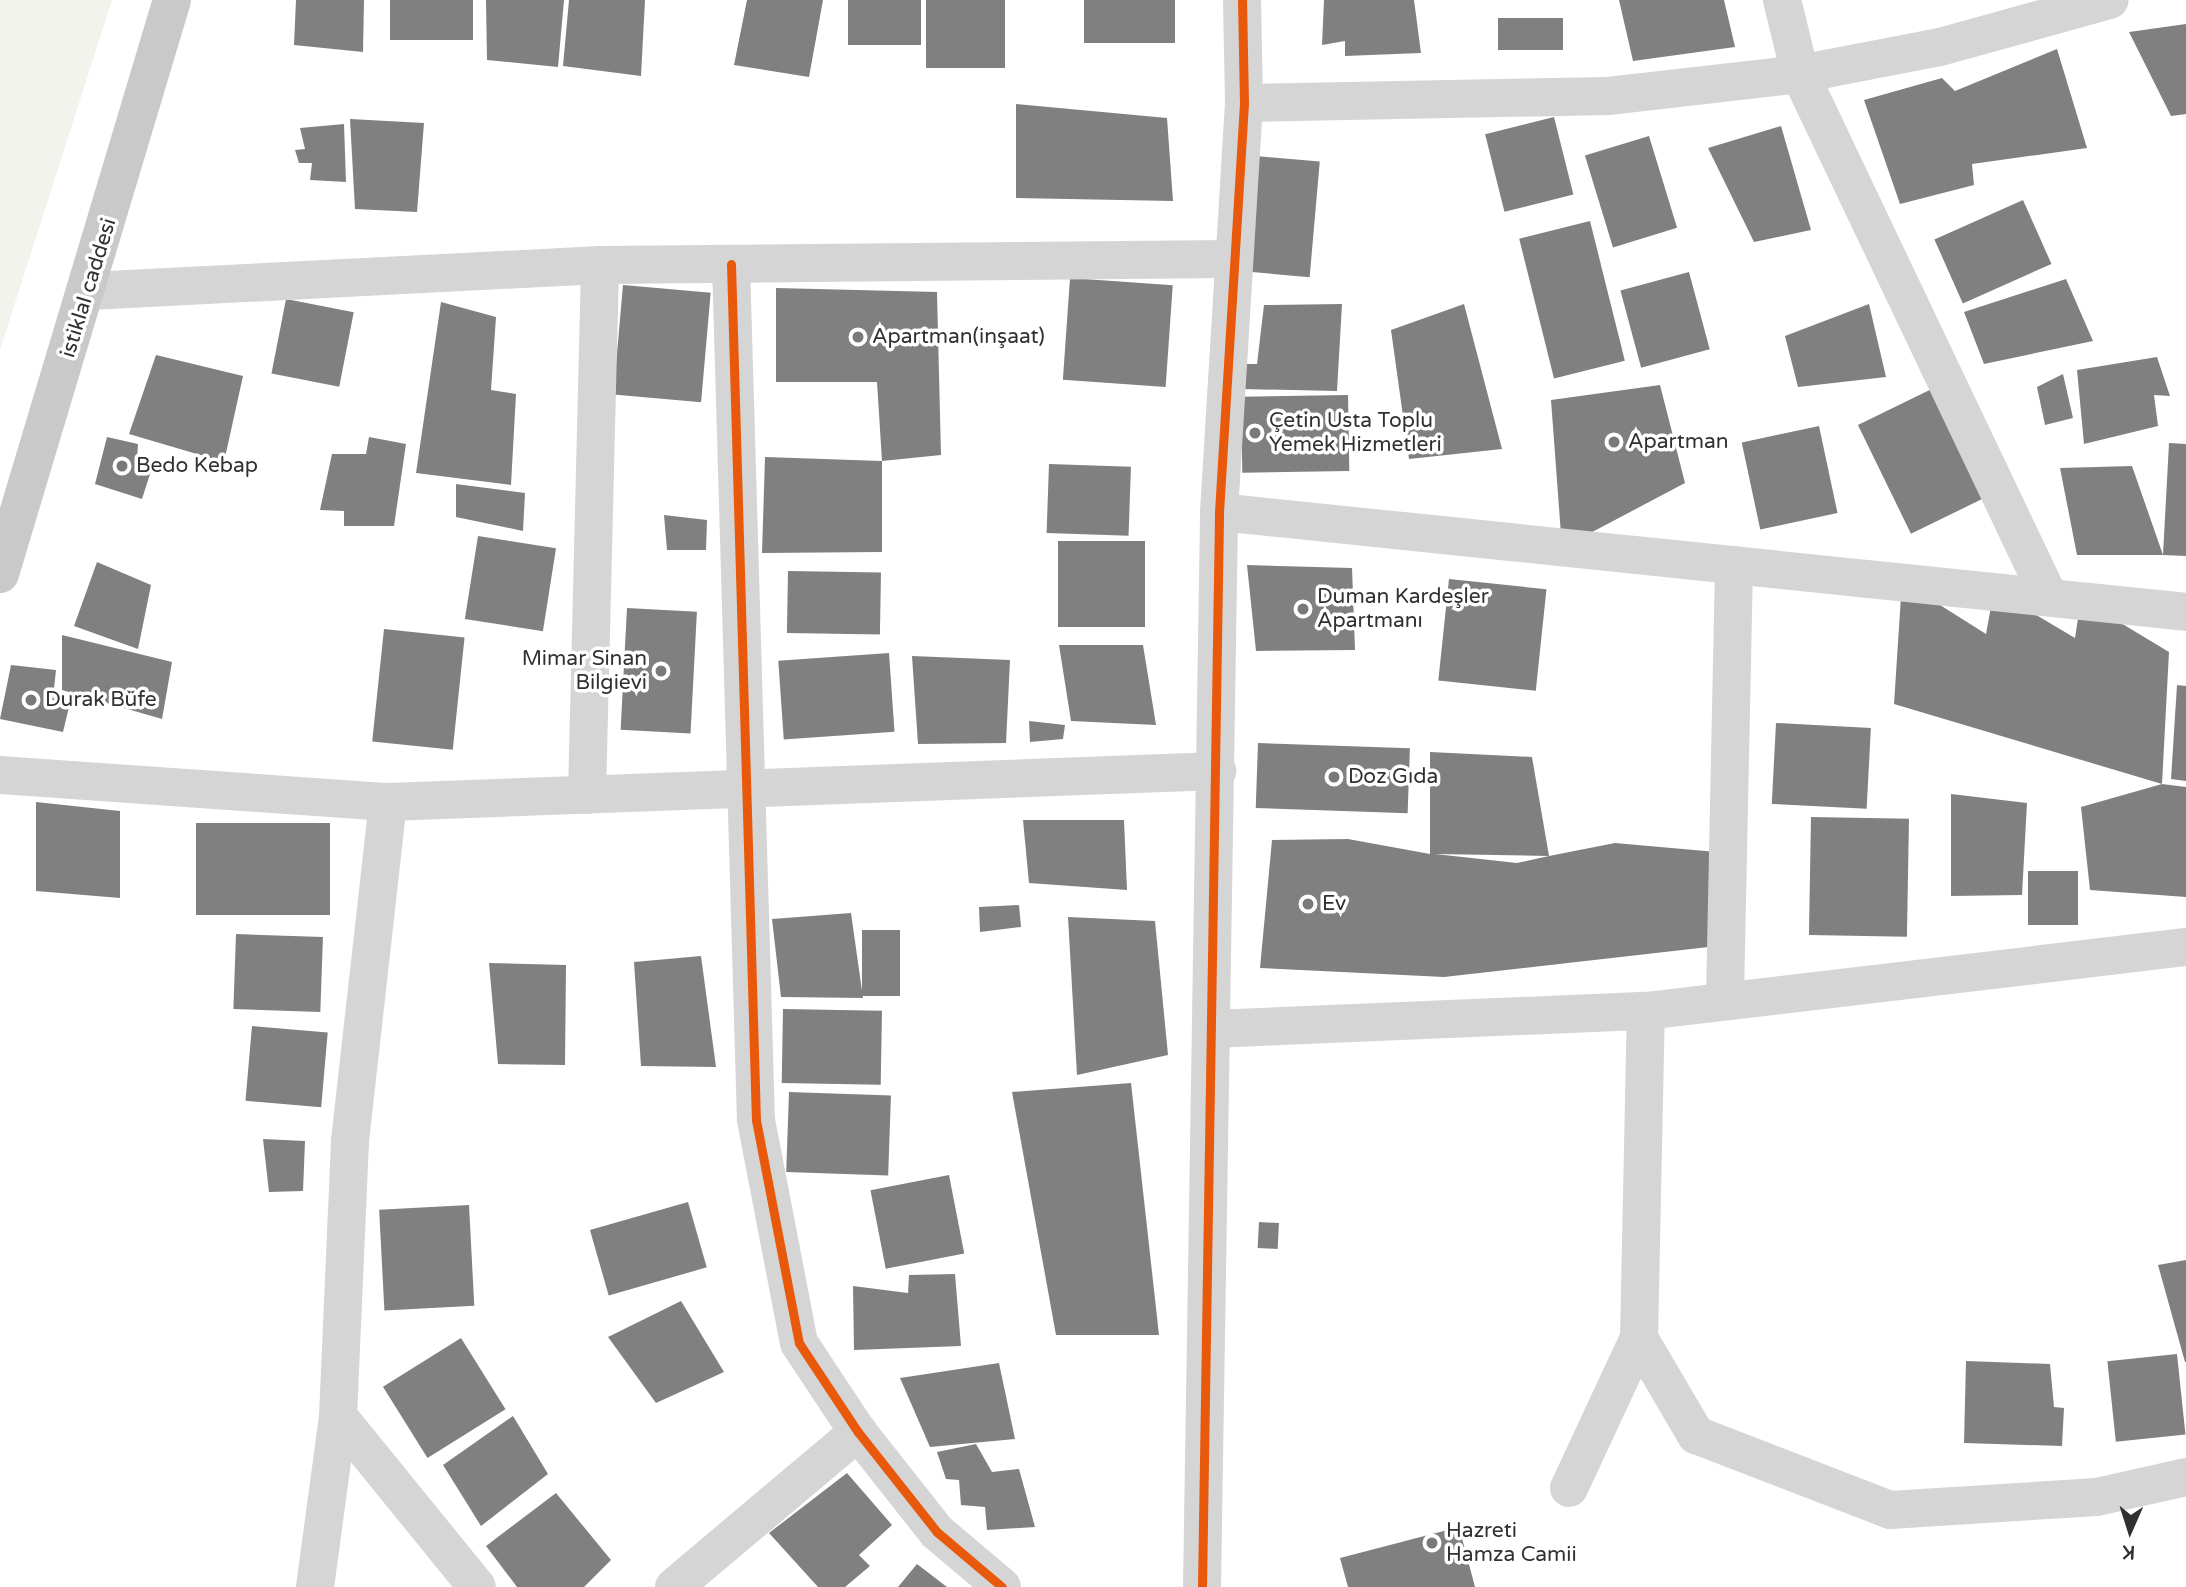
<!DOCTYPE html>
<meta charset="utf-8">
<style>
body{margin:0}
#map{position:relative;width:2186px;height:1587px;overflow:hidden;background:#fff;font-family:"Varela Round",sans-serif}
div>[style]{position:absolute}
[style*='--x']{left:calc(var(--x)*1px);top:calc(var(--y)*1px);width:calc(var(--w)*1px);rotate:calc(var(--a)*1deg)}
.green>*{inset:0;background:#f1f3ec}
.building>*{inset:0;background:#808080;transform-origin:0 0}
.minor>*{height:38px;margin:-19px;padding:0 19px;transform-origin:19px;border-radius:19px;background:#d5d5d5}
.major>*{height:38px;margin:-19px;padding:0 19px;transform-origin:19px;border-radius:19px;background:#c9c9c9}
.cycleway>*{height:9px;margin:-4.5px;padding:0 4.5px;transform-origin:4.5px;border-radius:4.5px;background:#e8590c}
.dots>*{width:19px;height:19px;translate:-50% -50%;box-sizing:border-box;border:4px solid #fff;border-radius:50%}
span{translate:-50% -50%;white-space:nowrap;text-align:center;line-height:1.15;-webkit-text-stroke:7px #fff;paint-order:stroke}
.street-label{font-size:21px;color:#313131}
.poi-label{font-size:21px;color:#313131}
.left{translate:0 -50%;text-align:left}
.right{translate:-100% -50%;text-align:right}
.north{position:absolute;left:2095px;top:1496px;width:70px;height:70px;-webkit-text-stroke:5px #fff;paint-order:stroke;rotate:183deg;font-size:19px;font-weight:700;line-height:28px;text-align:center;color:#313131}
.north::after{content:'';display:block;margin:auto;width:24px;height:32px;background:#313131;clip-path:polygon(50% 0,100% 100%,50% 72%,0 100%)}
</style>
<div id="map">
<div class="green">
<div style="clip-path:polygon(0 0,112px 0,0 350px)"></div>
</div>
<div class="building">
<div style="clip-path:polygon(296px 0,364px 0,363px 52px,294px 45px)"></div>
<div style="left:390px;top:0;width:83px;height:40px"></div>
<div style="clip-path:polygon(486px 0,564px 0,558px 67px,487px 60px)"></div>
<div style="clip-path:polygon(569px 0,645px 0,641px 76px,563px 66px)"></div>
<div style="clip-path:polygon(747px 0,823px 0,809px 77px,734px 65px)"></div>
<div style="left:848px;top:0;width:73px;height:45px"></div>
<div style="left:926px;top:0;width:79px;height:68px"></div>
<div style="left:1084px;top:0;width:91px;height:43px"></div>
<div style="clip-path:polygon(1324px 0,1414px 0,1421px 53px,1345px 56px,1345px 41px,1322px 45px)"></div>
<div style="clip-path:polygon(1619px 0,1724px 0,1735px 47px,1633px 61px)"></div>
<div style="left:1498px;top:18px;width:65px;height:32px"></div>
<div style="clip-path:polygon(2186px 24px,2186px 114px,2171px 116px,2129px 32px)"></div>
<div style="clip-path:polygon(2057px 49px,2087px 148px,1972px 164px,1974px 185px,1900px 204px,1864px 100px,1942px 78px,1955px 91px)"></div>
<div style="clip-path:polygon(1016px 104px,1167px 118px,1173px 201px,1016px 198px)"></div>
<div style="left:1554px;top:117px;width:80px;height:71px;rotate:76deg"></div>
<div style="clip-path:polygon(350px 119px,424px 123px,417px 212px,355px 209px)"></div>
<div style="clip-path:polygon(344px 124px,346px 182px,310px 180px,312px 163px,299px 163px,295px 150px,305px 149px,300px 128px)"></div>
<div style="clip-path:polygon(1781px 126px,1811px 230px,1754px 242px,1708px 148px)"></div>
<div style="left:1649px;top:136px;width:96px;height:67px;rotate:73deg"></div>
<div style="left:1256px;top:156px;width:64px;height:116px;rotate:5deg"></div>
<div style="left:2023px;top:200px;width:70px;height:97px;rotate:66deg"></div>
<div style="left:1590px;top:221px;width:144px;height:73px;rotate:76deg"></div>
<div style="left:1689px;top:272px;width:80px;height:71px;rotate:75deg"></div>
<div style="left:1070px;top:278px;width:103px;height:102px;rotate:4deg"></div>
<div style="clip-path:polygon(2066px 279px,2093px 341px,1984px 364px,1964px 312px)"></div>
<div style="left:623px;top:285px;width:88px;height:110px;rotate:5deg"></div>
<div style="clip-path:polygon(776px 288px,937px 292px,941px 455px,882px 461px,882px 552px,762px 553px,765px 457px,882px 461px,877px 382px,776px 382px)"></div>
<div style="left:286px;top:299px;width:69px;height:76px;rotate:11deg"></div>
<div style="clip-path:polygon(441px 302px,496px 317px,491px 390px,516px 394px,511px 485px,416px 473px)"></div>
<div style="clip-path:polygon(1342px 304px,1337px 391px,1242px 389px,1243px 364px,1257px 364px,1264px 305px)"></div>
<div style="clip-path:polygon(1464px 304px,1502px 449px,1409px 459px,1391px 330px)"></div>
<div style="clip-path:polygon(1869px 304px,1886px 377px,1798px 387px,1785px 336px)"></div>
<div style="clip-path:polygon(156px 355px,243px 376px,224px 462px,129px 434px)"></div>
<div style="clip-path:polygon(2157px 357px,2170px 396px,2154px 395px,2158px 426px,2084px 444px,2077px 370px)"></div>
<div style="clip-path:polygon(2063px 374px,2073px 418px,2045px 425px,2037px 387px)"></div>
<div style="left:1946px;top:382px;width:121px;height:98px;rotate:64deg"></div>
<div style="clip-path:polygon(1660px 385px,1685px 483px,1562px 548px,1551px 400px)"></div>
<div style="left:1348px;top:395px;width:76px;height:107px;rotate:89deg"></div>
<div style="left:1819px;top:426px;width:89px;height:79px;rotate:78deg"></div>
<div style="clip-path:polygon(107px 437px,138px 444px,137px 461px,151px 471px,142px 499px,95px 484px)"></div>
<div style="clip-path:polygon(369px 437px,406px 444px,394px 526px,344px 526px,344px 511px,320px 510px,332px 454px,366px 454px)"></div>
<div style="clip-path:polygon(2169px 443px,2186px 444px,2186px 556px,2163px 555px)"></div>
<div style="left:1049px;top:464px;width:82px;height:69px;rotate:2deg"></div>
<div style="clip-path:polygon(2132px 466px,2163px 555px,2077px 555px,2060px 468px)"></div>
<div style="clip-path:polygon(456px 484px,525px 493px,523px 531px,456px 517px)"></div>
<div style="clip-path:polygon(664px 515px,707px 520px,706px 550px,667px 550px)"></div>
<div style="left:478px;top:536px;width:79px;height:84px;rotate:9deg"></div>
<div style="left:1058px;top:541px;width:87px;height:86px"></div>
<div style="clip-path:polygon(97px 562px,151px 585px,138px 649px,74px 626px)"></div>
<div style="clip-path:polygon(1247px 565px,1352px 568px,1355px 650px,1256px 651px)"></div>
<div style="left:788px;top:571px;width:93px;height:62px;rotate:1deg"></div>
<div style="left:1449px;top:579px;width:98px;height:102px;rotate:6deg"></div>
<div style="clip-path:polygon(1902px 581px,1986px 634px,1994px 590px,2075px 638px,2081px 599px,2169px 652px,2162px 784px,1894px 704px)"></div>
<div style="left:627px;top:608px;width:70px;height:122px;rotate:3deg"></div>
<div style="left:384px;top:629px;width:81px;height:113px;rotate:6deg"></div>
<div style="clip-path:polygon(62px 635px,172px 662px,162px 719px,62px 690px)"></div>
<div style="clip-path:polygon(1059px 645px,1143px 645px,1156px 725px,1071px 721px)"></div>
<div style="left:889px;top:653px;width:79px;height:111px;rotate:86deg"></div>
<div style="clip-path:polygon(912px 656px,1010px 660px,1006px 743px,918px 744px)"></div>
<div style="clip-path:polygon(11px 665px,56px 670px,53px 698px,70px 703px,63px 732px,0 719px)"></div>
<div style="clip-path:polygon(2177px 685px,2186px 686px,2186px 781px,2171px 779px)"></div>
<div style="clip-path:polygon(1029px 721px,1065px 725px,1063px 739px,1030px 742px)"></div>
<div style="left:1776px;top:723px;width:95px;height:81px;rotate:3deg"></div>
<div style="left:1258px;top:743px;width:152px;height:65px;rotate:2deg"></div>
<div style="clip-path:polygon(evenodd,1430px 752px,1532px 757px,1549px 856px,1615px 843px,1728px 853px,1726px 945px,1444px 977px,1260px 968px,1272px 840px,1348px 839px,1430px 854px,1430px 752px,1435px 854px,1549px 856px,1517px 863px,1435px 854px)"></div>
<div style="clip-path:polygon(2162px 784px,2186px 787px,2186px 897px,2090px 890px,2081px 807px)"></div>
<div style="clip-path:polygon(1951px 794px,2027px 803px,2022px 895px,1951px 896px)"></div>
<div style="clip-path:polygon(36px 802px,120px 811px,120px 898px,36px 891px)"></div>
<div style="left:1811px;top:817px;width:98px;height:118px;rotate:1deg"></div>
<div style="clip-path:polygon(1023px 820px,1124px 820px,1127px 890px,1029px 883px)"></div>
<div style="left:196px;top:823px;width:134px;height:92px"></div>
<div style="left:2078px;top:871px;width:54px;height:50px;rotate:90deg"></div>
<div style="clip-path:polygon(1019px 905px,1021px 927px,980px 932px,979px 907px)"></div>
<div style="clip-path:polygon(851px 913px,863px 998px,781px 997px,772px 919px)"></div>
<div style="clip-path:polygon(1068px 917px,1155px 921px,1168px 1055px,1077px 1075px)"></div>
<div style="left:862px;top:930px;width:38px;height:66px"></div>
<div style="left:236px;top:934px;width:87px;height:75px;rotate:2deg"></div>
<div style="clip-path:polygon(701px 956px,716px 1067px,641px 1066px,634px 962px)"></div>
<div style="clip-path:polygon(489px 963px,566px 965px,565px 1065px,498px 1064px)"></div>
<div style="left:783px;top:1009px;width:99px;height:74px;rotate:1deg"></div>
<div style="left:252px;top:1026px;width:76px;height:75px;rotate:5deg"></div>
<div style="clip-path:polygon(1131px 1083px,1159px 1335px,1056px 1335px,1012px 1092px)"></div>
<div style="left:789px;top:1092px;width:102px;height:80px;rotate:2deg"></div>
<div style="clip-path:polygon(263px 1139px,305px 1141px,303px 1191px,269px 1192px)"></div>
<div style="left:949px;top:1175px;width:80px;height:80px;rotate:79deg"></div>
<div style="left:688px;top:1202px;width:68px;height:102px;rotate:74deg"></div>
<div style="left:469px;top:1205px;width:101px;height:90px;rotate:87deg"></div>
<div style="left:1259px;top:1222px;width:20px;height:26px;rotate:3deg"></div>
<div style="clip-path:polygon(2186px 1260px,2186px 1362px,2185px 1362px,2158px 1265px)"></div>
<div style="clip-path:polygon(955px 1274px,961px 1346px,854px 1350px,853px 1286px,908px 1293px,909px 1275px)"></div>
<div style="clip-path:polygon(681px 1301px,724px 1372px,656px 1403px,608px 1337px)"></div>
<div style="left:461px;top:1338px;width:84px;height:92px;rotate:58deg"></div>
<div style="left:2177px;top:1354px;width:81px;height:70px;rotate:84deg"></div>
<div style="clip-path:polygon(1966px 1361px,2050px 1364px,2054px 1407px,2064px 1408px,2062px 1446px,1964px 1443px)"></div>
<div style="clip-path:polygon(999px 1363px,1015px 1439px,930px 1447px,900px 1378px)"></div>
<div style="clip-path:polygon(513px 1416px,548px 1474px,481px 1526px,443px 1465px)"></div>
<div style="clip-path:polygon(976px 1444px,992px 1472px,1019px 1469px,1035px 1527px,987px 1530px,985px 1507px,961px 1505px,959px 1480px,946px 1479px,937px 1452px)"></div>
<div style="clip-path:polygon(847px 1473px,892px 1525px,859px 1555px,870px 1566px,845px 1587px,818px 1587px,769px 1533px)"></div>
<div style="clip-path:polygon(556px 1493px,611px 1560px,584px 1587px,517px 1587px,486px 1546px)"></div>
<div style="clip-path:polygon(1459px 1527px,1475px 1587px,1348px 1587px,1340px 1558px)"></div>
<div style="clip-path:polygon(917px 1564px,947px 1587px,898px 1587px)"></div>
</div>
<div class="minor">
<div style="--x:1782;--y:0;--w:76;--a:76.3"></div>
<div style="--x:1800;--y:74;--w:577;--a:64.55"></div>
<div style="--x:1244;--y:103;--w:364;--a:-1.1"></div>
<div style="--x:1608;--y:96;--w:193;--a:-6.5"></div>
<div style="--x:1800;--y:74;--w:143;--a:-10.9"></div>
<div style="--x:1940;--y:47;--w:176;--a:-15.5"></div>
<div style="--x:731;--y:264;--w:856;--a:88.33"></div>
<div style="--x:756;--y:1120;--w:227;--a:79.1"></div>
<div style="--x:799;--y:1343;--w:107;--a:56.5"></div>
<div style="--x:858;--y:1432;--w:127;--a:51.7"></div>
<div style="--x:937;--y:1532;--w:85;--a:40.2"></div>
<div style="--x:89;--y:291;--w:512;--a:-2.91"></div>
<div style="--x:600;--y:265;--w:630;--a:-0.55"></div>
<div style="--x:1219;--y:512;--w:972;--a:5.9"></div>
<div style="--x:0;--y:775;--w:389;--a:4"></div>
<div style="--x:388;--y:802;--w:830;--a:-2.14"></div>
<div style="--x:587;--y:795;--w:530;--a:-88.59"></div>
<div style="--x:388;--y:802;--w:342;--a:96.4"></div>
<div style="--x:350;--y:1142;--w:274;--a:92.5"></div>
<div style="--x:338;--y:1416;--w:220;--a:50.9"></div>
<div style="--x:1725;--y:997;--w:432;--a:-88.8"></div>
<div style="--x:1212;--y:1029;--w:434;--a:-2.4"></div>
<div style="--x:1646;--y:1011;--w:544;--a:-6.76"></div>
<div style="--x:1639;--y:1338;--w:113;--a:59.6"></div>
<div style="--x:1696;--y:1435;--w:208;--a:21.1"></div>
<div style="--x:1890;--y:1510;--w:207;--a:-3.6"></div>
<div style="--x:2097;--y:1497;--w:91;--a:-12.7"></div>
<div style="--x:1569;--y:1488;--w:166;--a:-65"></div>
<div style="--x:1639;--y:1338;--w:327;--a:-88.8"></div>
<div style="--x:315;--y:1587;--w:173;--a:-82.3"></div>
<div style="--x:674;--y:1587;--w:241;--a:-40.1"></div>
<div style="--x:1202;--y:1587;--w:1075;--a:-89.09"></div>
<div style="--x:1219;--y:512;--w:410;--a:-86.5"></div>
<div style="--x:1244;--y:103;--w:103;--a:-91.1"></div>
</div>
<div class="major">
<div style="--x:0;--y:574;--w:599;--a:-73.32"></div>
</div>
<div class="cycleway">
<div style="--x:731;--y:264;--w:856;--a:88.33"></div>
<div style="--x:756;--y:1120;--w:227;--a:79.1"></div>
<div style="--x:799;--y:1343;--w:107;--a:56.5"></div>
<div style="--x:858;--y:1432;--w:127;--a:51.7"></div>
<div style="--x:937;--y:1532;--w:85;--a:40.2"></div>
<div style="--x:1202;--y:1587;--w:1075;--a:-89.09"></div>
<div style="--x:1219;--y:512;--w:410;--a:-86.5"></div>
<div style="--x:1244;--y:103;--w:103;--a:-91.1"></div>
</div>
<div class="dots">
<div style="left:858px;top:337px;background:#797979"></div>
<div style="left:1255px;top:433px;background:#797979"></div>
<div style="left:1614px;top:442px;background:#797979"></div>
<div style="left:122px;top:466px;background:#797979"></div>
<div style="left:1303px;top:609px;background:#797979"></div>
<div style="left:661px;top:671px;background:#797979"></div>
<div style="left:31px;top:700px;background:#797979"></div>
<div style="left:1334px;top:777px;background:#797979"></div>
<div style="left:1308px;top:904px;background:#797979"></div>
<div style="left:1432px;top:1543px;background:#797979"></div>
</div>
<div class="street-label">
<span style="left:89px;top:288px;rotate:-73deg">istiklal caddesi</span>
</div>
<div class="poi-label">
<span class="left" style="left:872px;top:337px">Apartman(inşaat)</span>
<span class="left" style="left:1269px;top:433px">Çetin Usta Toplu<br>Yemek Hizmetleri</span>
<span class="left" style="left:1628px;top:442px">Apartman</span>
<span class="left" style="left:136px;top:466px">Bedo Kebap</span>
<span class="left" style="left:1317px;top:609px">Duman Kardeşler<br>Apartmanı</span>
<span class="right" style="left:647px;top:671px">Mimar Sinan<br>Bilgievi</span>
<span class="left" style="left:45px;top:700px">Durak Büfe</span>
<span class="left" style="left:1348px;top:777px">Doz Gıda</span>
<span class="left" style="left:1322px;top:904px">Ev</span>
<span class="left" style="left:1446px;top:1543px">Hazreti<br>Hamza Camii</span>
</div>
<div class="north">K</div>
</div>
